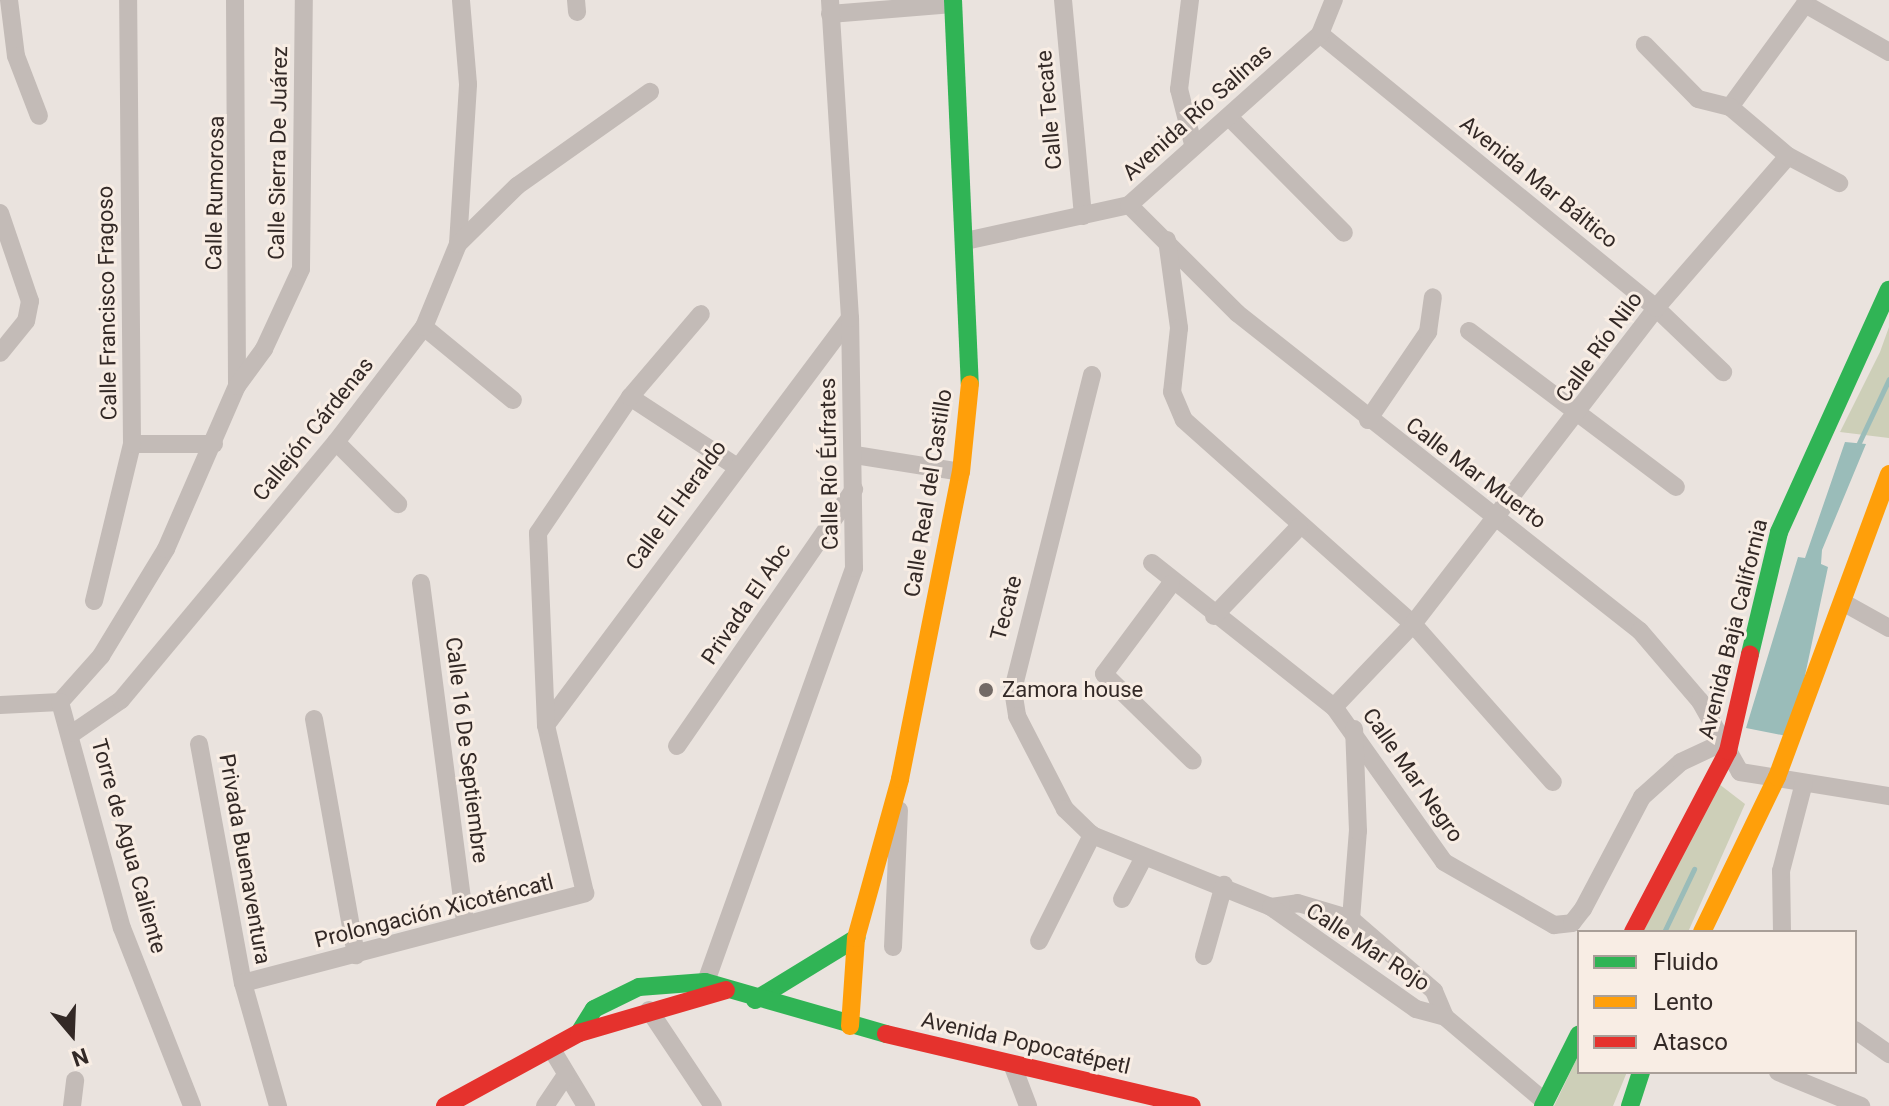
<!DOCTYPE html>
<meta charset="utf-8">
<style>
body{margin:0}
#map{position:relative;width:1889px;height:1106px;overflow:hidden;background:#eae3de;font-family:Roboto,sans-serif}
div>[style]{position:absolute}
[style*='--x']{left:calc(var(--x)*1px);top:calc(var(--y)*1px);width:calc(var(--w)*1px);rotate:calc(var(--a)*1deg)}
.green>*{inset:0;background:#cdcfb8}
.water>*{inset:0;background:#9abcb9}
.stream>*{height:5px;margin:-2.5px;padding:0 2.5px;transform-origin:2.5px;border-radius:2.5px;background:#9abcb9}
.street>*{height:18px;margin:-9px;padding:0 9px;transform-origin:9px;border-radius:9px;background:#c3bbb7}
.fast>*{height:18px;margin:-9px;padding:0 9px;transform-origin:9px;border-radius:9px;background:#30b455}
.slow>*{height:18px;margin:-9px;padding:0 9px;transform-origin:9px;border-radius:9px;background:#ff9f0a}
.jam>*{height:18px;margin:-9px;padding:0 9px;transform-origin:9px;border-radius:9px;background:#e5322d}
.dots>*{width:22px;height:22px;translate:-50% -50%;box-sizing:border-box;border:4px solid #f8ede4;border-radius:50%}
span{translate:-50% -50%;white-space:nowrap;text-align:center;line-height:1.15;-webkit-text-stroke:6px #f8ede4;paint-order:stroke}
.street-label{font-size:22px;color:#332926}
.poi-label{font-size:22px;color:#332926}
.left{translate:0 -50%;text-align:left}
.legend{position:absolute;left:1577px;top:930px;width:280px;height:144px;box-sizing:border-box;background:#f8ede4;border:2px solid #a99f98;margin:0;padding:10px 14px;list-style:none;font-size:24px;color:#332926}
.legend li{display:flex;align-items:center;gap:16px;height:40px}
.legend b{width:40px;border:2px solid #a99f98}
.north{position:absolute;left:32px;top:994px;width:80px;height:80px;-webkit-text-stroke:6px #f8ede4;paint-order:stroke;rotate:161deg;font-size:22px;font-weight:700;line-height:32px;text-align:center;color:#332926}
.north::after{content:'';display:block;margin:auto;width:28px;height:36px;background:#332926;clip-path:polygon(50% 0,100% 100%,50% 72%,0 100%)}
</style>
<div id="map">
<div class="green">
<div style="clip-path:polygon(1889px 327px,1889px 438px,1840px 432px,1880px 352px)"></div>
<div style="clip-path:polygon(1719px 784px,1745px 804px,1688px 932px,1643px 932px)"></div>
<div style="clip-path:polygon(1579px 1054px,1579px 1072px,1627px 1072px,1613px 1106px,1554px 1106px)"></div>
</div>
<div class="water">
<div style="clip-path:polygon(1845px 442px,1866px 444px,1822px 550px,1821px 564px,1828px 567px,1792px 737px,1746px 728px,1798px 557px,1805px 558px)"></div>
</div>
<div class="stream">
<div style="--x:1857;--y:447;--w:75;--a:-64.8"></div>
<div style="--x:1664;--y:932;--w:70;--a:-64.5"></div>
</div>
<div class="street">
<div style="--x:9;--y:0;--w:56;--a:82.9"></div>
<div style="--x:16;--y:56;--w:64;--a:69"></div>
<div style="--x:235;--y:0;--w:386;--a:89.7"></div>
<div style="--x:576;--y:0;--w:12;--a:85"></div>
<div style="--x:1063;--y:0;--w:217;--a:84.7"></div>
<div style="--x:1190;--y:0;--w:90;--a:97"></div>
<div style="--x:1179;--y:89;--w:57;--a:75.7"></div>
<div style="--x:1805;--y:4;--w:97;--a:29.7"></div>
<div style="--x:830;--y:14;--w:123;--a:-4.6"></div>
<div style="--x:1320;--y:34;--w:434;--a:39.2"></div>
<div style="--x:1656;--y:308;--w:93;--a:43.7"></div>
<div style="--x:1730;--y:107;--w:127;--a:-53.9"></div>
<div style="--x:1229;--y:117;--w:163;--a:45.2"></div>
<div style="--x:1788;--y:156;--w:58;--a:27.9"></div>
<div style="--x:1129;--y:205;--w:153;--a:45"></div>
<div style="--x:1237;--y:313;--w:513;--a:38.28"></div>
<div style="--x:1640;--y:631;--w:92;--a:49.4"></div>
<div style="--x:1700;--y:701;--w:81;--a:60.6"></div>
<div style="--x:1740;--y:772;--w:151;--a:9.2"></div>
<div style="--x:0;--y:213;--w:93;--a:71.2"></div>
<div style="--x:30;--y:301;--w:20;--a:101"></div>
<div style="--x:26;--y:321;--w:41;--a:129.1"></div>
<div style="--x:970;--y:240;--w:163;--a:-12.4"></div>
<div style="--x:1129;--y:205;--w:256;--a:-41.8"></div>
<div style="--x:1320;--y:34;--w:37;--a:-68"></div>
<div style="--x:1167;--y:240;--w:89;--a:82.2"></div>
<div style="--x:1179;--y:328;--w:64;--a:96.2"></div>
<div style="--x:1172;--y:392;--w:30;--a:67"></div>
<div style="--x:1184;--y:420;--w:307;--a:41.7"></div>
<div style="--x:1413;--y:624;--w:211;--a:48.5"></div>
<div style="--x:458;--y:244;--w:160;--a:-86.4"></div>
<div style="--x:468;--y:84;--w:84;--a:-94.8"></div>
<div style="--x:424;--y:327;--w:115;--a:39.4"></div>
<div style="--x:1469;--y:331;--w:259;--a:37"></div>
<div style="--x:1092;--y:375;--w:325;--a:104.1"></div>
<div style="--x:1013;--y:690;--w:26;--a:81"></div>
<div style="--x:1017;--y:716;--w:105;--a:62.7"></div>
<div style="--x:1065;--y:809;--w:37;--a:44"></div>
<div style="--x:1092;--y:835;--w:193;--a:21.9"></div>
<div style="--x:1271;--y:907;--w:27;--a:-8"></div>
<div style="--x:1298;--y:903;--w:55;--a:16.8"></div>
<div style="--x:1351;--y:919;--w:110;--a:40.9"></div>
<div style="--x:1434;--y:991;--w:28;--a:67"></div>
<div style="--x:1445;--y:1017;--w:130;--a:40.3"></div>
<div style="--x:630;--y:397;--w:124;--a:33.2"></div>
<div style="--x:1368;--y:420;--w:107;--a:-55.7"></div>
<div style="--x:1428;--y:332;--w:35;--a:-82"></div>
<div style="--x:336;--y:442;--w:88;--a:45"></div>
<div style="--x:132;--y:444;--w:82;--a:0"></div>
<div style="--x:855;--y:455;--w:107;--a:9.1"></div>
<div style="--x:1152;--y:563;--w:232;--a:38.4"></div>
<div style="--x:1334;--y:707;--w:190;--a:54.6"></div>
<div style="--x:1444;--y:862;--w:127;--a:29.8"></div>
<div style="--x:1554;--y:925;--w:18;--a:-6"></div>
<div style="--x:1572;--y:923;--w:18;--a:-52"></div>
<div style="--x:1583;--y:909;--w:127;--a:-62.2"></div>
<div style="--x:1642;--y:797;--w:52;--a:-41.9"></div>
<div style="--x:1681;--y:762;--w:47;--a:-24.9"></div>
<div style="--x:421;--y:583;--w:344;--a:82.6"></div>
<div style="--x:1171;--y:584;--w:112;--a:126.7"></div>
<div style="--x:1104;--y:674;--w:124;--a:44.3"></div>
<div style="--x:94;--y:601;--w:162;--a:-76.4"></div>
<div style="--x:132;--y:444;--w:444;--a:-90.5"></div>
<div style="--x:1846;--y:604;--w:49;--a:29.2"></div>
<div style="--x:1214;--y:616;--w:123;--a:-46.3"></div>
<div style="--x:60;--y:702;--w:62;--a:-48.3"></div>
<div style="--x:101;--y:656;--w:125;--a:-58.7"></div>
<div style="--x:166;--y:549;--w:178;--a:-66.5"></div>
<div style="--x:237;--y:386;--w:46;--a:-53.9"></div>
<div style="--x:264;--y:349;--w:88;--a:-65.2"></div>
<div style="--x:301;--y:269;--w:269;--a:-89.4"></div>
<div style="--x:0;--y:705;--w:60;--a:-2.9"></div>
<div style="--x:60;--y:702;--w:234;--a:74.7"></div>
<div style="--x:122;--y:928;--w:191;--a:68.5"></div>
<div style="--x:1334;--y:707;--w:115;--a:-46.4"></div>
<div style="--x:1413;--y:624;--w:399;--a:-52.4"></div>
<div style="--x:1656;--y:308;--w:201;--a:-49"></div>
<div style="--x:1788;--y:156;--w:76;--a:-139.8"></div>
<div style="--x:1730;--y:107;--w:33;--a:-166"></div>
<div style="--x:1698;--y:99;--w:76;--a:-134.5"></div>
<div style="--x:314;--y:719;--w:240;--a:79.9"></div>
<div style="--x:546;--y:725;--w:508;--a:-53.24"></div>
<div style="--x:73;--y:733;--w:58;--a:-34.5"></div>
<div style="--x:121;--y:700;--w:336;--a:-50.2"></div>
<div style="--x:336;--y:442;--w:145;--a:-52.6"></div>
<div style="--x:424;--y:327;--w:90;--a:-67.7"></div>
<div style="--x:458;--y:244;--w:83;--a:-44.5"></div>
<div style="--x:517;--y:186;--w:163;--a:-35.3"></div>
<div style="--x:199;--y:744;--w:243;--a:79.6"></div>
<div style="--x:243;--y:983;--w:128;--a:74.1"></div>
<div style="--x:677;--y:746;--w:312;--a:-55.4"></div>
<div style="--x:1122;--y:899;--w:47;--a:-62.4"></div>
<div style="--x:1271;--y:907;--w:177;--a:35.1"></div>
<div style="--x:1416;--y:1009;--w:30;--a:15"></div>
<div style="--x:1351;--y:919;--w:88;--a:-85.5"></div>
<div style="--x:1358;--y:831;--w:102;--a:-92.2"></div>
<div style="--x:1782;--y:932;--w:61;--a:-90.9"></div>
<div style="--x:1781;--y:871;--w:91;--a:-75.4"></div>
<div style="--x:1039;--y:941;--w:119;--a:-63.4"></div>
<div style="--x:893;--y:947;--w:137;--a:-87.5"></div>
<div style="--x:1204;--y:956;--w:74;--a:-74.3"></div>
<div style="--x:243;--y:983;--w:354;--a:-14.7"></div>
<div style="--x:585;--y:893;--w:172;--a:-103.1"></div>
<div style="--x:546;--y:725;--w:192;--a:-92.4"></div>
<div style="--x:538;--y:533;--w:164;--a:-55.9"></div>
<div style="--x:630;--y:397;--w:109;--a:-49.5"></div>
<div style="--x:703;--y:990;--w:448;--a:-70.3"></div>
<div style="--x:854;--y:568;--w:250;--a:-90.9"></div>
<div style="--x:850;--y:318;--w:319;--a:-93.6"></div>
<div style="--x:649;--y:1010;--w:115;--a:56.3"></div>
<div style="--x:1855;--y:1030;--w:42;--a:35.2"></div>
<div style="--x:551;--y:1048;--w:68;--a:58.9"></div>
<div style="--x:1012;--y:1064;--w:45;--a:69.1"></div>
<div style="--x:1778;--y:1072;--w:90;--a:22.3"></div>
<div style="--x:72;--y:1106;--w:26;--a:-83"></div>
<div style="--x:545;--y:1106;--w:37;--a:-56"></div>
</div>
<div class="fast">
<div style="--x:953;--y:0;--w:384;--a:87.5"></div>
<div style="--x:1750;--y:654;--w:125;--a:-76.6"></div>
<div style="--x:1779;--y:532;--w:266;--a:-65.6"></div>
<div style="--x:755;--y:1000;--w:119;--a:-31.5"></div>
<div style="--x:579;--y:1033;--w:28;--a:-58"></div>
<div style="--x:594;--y:1009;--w:50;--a:-26.1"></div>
<div style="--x:639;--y:987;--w:66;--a:-4.3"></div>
<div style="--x:705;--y:982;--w:188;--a:16"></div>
<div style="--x:1543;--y:1106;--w:80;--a:-63.4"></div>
<div style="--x:1630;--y:1106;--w:36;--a:-72"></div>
</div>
<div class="slow">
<div style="--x:1702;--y:932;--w:172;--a:-64.2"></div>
<div style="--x:1777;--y:777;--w:323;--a:-69.7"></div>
<div style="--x:850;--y:1026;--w:88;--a:-86.1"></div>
<div style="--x:856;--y:938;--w:165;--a:-74.5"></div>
<div style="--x:900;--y:779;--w:313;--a:-78.8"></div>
<div style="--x:961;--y:472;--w:88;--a:-84.2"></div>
</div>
<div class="jam">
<div style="--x:1633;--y:932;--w:204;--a:-62.3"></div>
<div style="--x:1728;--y:751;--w:99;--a:-77.2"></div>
<div style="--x:886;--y:1034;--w:314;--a:13.2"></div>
<div style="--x:445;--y:1106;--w:153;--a:-28.6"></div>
<div style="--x:579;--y:1033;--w:153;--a:-16.3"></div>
</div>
<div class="dots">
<div style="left:986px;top:690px;background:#736a66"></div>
</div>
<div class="street-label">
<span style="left:1049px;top:110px;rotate:-95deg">Calle Tecate</span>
<span style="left:1197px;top:112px;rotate:-42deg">Avenida Río Salinas</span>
<span style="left:278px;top:153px;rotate:-89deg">Calle Sierra De Juárez</span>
<span style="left:1539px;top:182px;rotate:39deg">Avenida Mar Báltico</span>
<span style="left:215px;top:193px;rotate:-89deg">Calle Rumorosa</span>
<span style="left:107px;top:303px;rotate:-91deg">Calle Francisco Fragoso</span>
<span style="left:1599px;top:347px;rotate:-54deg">Calle Río Nilo</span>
<span style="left:313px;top:429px;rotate:-51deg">Callejón Cárdenas</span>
<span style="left:829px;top:464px;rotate:-91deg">Calle Río Éufrates</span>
<span style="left:1476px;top:473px;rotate:37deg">Calle Mar Muerto</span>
<span style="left:928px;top:493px;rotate:-81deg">Calle Real del Castillo</span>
<span style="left:676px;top:505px;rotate:-54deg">Calle El Heraldo</span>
<span style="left:746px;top:604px;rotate:-56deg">Privada El Abc</span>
<span style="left:1006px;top:608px;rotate:-75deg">Tecate</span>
<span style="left:1733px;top:629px;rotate:-76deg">Avenida Baja California</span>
<span style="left:467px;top:750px;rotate:83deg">Calle 16 De Septiembre</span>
<span style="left:1413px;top:775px;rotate:55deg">Calle Mar Negro</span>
<span style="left:129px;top:846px;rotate:74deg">Torre de Agua Caliente</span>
<span style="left:245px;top:859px;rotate:80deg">Privada Buenaventura</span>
<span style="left:434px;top:911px;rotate:-14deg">Prolongación Xicoténcatl</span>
<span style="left:1368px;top:947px;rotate:33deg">Calle Mar Rojo</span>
<span style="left:1026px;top:1043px;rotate:13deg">Avenida Popocatépetl</span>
</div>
<div class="poi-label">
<span class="left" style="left:1002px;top:690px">Zamora house</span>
</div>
<ul class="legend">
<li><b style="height:10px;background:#30b455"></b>Fluido</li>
<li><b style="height:10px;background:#ff9f0a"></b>Lento</li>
<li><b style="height:10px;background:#e5322d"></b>Atasco</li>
</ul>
<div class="north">N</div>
</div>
